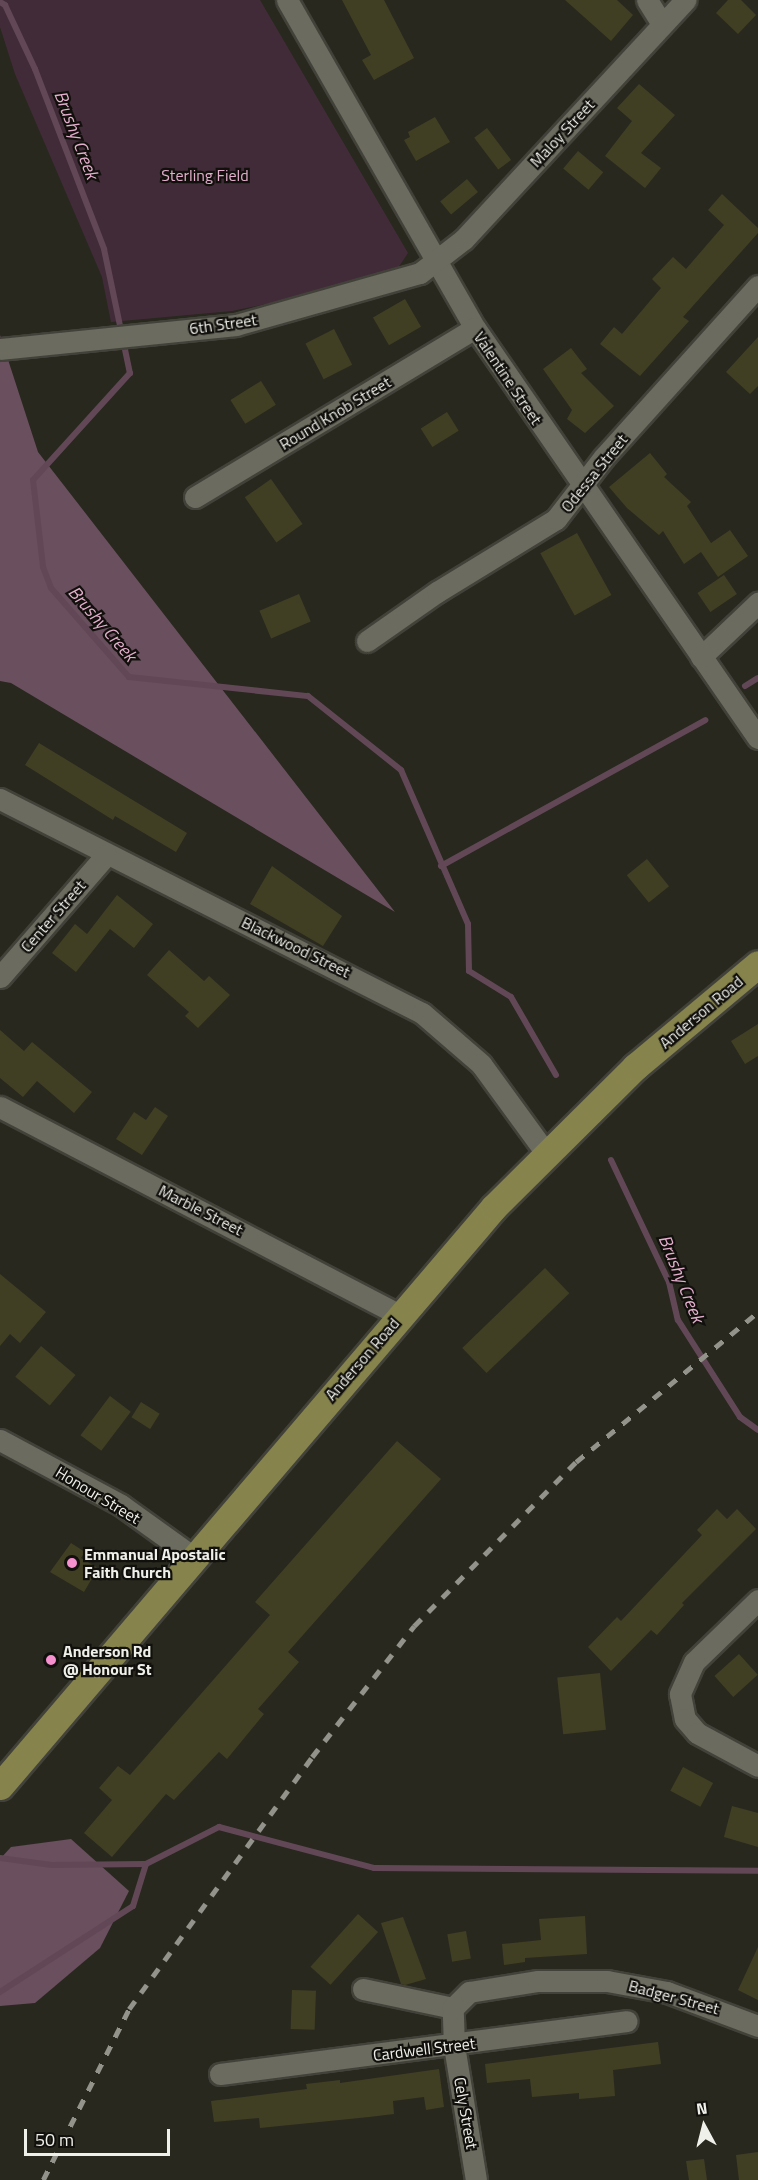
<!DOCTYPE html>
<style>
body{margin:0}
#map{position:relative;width:758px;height:2180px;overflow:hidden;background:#28281e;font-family:"Titillium Web",sans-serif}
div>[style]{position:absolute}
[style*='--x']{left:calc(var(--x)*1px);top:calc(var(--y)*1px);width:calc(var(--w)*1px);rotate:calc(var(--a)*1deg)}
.green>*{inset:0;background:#422b38}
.forest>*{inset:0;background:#6a4f5e}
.stream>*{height:6px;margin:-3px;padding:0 3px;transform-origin:3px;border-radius:3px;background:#624857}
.building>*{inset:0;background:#403f24;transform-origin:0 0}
.roads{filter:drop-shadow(2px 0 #42423a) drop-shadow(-2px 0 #42423a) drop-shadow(0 2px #42423a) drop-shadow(0 -2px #42423a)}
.minor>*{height:21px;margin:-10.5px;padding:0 10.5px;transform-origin:10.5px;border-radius:10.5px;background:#6b6b5f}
.major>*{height:27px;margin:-13.5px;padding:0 13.5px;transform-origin:13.5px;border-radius:13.5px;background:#86844c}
.rail>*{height:4.5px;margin-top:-2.25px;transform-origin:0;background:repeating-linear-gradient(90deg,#93938c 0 10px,transparent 0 20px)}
.dots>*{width:16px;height:16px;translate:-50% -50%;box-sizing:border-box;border:3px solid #11100c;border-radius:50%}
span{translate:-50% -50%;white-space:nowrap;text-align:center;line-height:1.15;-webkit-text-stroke:4.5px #11100c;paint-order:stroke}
.street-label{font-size:16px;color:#f0f0ea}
.park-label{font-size:16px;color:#e3aecc}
.poi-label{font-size:16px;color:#f0f0ea;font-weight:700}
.left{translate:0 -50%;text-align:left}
.water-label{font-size:18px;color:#e4afcd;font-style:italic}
.north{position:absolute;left:674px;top:2096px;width:60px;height:60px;-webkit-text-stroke:4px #11100c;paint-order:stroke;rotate:353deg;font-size:16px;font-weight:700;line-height:24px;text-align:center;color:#f0f0ea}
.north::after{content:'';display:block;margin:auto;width:21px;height:27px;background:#f0f0ea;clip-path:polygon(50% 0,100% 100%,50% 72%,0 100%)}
.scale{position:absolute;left:24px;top:2129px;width:146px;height:27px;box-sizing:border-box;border:3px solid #f0f0ea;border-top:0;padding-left:8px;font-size:18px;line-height:21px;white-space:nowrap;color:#f0f0ea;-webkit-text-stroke:4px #11100c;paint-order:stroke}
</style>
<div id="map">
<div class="green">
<div style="clip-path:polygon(0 0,260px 0,408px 253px,398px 268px,295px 298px,232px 311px,111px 322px,102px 277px,15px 74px,0 27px)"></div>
</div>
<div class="forest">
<div style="clip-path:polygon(0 335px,38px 452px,395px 912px,11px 683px,0 681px)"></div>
<div style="clip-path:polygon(71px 1839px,129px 1891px,100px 1948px,35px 2003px,0 2006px,0 1859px,11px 1847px)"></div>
</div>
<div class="stream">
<div style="--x:0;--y:2;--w:6;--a:31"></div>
<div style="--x:5;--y:5;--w:71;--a:64.9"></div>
<div style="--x:35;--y:69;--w:193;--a:69"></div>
<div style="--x:104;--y:249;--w:127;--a:78.2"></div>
<div style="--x:130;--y:373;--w:144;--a:132.2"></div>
<div style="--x:33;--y:480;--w:88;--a:83.4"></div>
<div style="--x:43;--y:567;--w:22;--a:69"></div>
<div style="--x:51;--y:588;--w:118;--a:48.8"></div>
<div style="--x:129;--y:677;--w:180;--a:6.1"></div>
<div style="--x:308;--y:696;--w:119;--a:38.5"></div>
<div style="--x:401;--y:770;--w:168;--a:66.5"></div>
<div style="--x:468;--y:924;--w:47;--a:88.8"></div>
<div style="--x:469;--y:971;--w:49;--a:31.8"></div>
<div style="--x:511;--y:997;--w:90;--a:60"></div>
<div style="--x:745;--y:686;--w:15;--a:-32"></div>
<div style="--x:441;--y:866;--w:302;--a:-28.9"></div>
<div style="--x:611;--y:1160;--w:135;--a:64.6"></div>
<div style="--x:669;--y:1282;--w:39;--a:77"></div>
<div style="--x:678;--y:1320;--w:115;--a:57.4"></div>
<div style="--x:740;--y:1417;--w:22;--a:36"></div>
<div style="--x:0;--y:1858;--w:52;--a:7.7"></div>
<div style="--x:52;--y:1865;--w:94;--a:-0.6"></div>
<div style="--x:146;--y:1864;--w:82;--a:-26.9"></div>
<div style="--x:219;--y:1827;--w:160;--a:14.8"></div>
<div style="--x:374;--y:1868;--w:384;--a:0.4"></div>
<div style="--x:0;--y:1992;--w:158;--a:-32.9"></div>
<div style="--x:133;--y:1906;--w:44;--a:-72.8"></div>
</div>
<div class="building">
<div style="clip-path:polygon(342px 0,384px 0,414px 58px,374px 80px,362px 60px,371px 55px)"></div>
<div style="clip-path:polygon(565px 0,617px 0,633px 15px,611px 41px)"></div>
<div style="clip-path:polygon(728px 0,741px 0,756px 15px,738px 34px,716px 13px)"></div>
<div style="clip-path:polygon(639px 84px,675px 115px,641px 153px,661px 168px,645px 188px,605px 156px,632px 121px,617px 108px)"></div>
<div style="clip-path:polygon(435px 117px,450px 142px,416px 161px,404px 140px,410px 137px,408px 132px)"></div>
<div style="left:487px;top:128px;width:40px;height:16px;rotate:53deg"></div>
<div style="left:578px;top:151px;width:33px;height:23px;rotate:40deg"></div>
<div style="left:467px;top:179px;width:17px;height:35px;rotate:50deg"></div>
<div style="clip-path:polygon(722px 194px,758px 228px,758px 233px,683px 317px,689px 321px,640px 376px,600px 344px,614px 327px,622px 334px,661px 288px,652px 279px,673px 257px,686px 269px,724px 225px,708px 210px)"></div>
<div style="left:405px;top:299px;width:32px;height:37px;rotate:60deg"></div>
<div style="left:334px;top:329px;width:40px;height:32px;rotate:63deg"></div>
<div style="clip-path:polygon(758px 337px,758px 386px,750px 394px,726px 372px)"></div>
<div style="clip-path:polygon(571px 348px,587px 369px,581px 373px,614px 406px,585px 433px,567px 419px,572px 410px,543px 369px)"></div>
<div style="left:261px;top:381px;width:28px;height:36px;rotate:58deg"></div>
<div style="left:447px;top:412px;width:22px;height:31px;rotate:58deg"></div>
<div style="clip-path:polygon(650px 453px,667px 474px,664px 477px,691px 502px,687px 506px,711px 543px,730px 530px,748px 556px,718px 577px,701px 552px,684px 564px,663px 531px,659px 535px,627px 508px,609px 487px)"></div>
<div style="left:271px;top:479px;width:55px;height:32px;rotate:55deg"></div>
<div style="left:577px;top:533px;width:71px;height:42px;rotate:61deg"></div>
<div style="left:724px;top:575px;width:23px;height:32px;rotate:56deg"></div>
<div style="left:299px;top:594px;width:30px;height:43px;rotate:67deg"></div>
<div style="clip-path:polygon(39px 743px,187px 833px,176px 852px,115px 816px,113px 820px,25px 765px)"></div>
<div style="left:647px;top:859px;width:35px;height:26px;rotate:51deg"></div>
<div style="clip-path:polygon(272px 866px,342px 916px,323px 946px,250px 904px)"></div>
<div style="clip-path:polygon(117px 895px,153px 924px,134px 948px,110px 929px,76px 972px,52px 953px,75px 924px,87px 934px)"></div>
<div style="clip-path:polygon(169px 950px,204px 981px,209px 976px,230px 995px,198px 1028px,185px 1016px,189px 1012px,147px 975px)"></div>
<div style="clip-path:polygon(758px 1024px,758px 1056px,745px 1064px,731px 1041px)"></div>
<div style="clip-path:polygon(0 1030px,24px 1051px,32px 1042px,92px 1092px,74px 1113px,37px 1081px,23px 1097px,0 1078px)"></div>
<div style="clip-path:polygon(155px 1107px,168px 1116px,142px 1155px,116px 1139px,134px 1112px,146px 1120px)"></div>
<div style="left:545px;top:1268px;width:35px;height:115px;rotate:46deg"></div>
<div style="clip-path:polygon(0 1274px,46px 1312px,20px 1343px,10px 1334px,0 1346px)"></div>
<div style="left:41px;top:1346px;width:45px;height:40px;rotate:40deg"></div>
<div style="left:110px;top:1396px;width:26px;height:49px;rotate:37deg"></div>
<div style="left:141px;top:1402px;width:22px;height:18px;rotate:32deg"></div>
<div style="clip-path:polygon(397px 1441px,441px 1479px,288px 1652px,299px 1662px,258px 1709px,264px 1714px,227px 1759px,219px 1752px,174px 1800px,166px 1794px,112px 1857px,84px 1833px,112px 1800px,99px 1788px,118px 1766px,130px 1775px,270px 1615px,255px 1602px)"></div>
<div style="clip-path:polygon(717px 1509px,727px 1519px,737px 1509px,756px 1529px,682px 1603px,684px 1605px,657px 1635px,651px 1630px,611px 1671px,588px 1647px,617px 1617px,621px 1621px,702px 1535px,697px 1530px)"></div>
<div style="clip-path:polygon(71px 1543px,85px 1552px,81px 1558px,98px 1568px,84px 1592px,50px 1572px)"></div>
<div style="left:739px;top:1654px;width:28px;height:33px;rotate:48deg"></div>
<div style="left:600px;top:1673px;width:57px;height:43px;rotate:84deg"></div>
<div style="left:683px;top:1767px;width:34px;height:27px;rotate:28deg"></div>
<div style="clip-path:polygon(732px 1806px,758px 1813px,758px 1847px,724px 1837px)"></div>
<div style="left:358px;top:1914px;width:27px;height:71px;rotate:42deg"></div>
<div style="clip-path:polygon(585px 1916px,587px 1954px,525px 1958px,525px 1962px,504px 1965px,502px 1944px,541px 1940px,539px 1919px)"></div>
<div style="clip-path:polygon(403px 1917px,426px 1979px,405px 1985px,401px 1984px,381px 1923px)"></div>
<div style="left:466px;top:1931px;width:28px;height:19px;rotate:80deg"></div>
<div style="clip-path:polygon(758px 1947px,758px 2000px,738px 1990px)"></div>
<div style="left:292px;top:1990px;width:24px;height:39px;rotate:2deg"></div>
<div style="clip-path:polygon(658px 2042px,661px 2064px,613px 2070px,615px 2096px,579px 2099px,579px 2093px,532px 2097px,530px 2079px,487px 2083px,485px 2064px)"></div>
<div style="clip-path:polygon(439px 2069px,444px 2107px,426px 2110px,424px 2097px,393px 2101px,394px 2114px,369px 2117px,260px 2128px,259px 2118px,214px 2122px,211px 2101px,307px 2089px,306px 2084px,340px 2080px,340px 2083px)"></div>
<div style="clip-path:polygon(758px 2152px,758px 2180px,739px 2180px,736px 2155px)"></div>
<div style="clip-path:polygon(704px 2159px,707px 2180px,689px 2180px,686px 2161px)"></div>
</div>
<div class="roads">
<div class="minor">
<div style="--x:287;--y:0;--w:378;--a:60.2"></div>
<div style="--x:475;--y:328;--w:498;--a:55.4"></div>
<div style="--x:647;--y:0;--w:28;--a:58"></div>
<div style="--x:0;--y:349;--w:237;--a:-5.8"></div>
<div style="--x:236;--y:325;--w:191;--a:-15.8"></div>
<div style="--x:420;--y:273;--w:56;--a:-37.7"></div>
<div style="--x:464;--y:239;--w:326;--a:-47.2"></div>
<div style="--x:195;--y:497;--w:327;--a:-31.1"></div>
<div style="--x:367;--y:641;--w:85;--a:-35"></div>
<div style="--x:437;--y:592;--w:140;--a:-31.5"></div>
<div style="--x:556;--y:519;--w:78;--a:-52.3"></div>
<div style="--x:604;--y:457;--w:230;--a:-48"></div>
<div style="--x:701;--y:657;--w:79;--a:-43.5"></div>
<div style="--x:0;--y:799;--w:473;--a:26.9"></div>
<div style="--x:422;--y:1013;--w:78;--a:40.8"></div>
<div style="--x:481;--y:1064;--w:110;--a:53.9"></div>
<div style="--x:0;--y:977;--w:162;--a:-49"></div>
<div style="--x:0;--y:1107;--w:451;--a:27.5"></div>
<div style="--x:0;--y:1440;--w:137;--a:28.2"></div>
<div style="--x:121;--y:1505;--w:87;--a:35.7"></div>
<div style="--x:758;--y:1600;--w:89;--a:135.9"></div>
<div style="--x:694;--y:1662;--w:35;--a:114"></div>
<div style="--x:680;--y:1694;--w:25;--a:79"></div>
<div style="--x:685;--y:1719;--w:18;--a:49"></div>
<div style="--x:697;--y:1733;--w:69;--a:28.4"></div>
<div style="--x:363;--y:1989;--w:92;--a:11.9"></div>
<div style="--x:220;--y:2074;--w:410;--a:-7.4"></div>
<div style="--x:476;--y:2180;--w:136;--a:-99.3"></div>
<div style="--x:454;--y:2046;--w:38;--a:-92"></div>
<div style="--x:453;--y:2008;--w:23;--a:-45"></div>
<div style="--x:469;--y:1992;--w:70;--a:-9.1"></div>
<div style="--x:538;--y:1981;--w:69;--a:0"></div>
<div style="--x:607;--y:1981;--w:61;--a:10.4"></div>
<div style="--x:667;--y:1992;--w:97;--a:20.5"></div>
</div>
<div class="major">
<div style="--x:0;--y:1786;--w:761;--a:-49.53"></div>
<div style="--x:494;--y:1207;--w:199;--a:-44.8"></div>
<div style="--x:635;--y:1067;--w:160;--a:-39.9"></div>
</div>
</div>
<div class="rail">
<div style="--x:43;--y:2180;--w:191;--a:-63.3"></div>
<div style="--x:129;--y:2009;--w:311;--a:-54"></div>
<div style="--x:312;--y:1757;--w:166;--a:-52.1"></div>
<div style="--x:414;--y:1626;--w:231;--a:-45.4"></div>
<div style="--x:576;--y:1462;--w:236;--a:-39.5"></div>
</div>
<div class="dots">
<div style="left:72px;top:1563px;background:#f790ce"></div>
<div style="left:51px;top:1660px;background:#f790ce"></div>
</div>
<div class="street-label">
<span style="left:562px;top:133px;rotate:-47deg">Maloy Street</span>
<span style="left:223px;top:324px;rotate:-8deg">6th Street</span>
<span style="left:508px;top:378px;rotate:56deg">Valentine Street</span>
<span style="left:335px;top:413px;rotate:-31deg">Round Knob Street</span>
<span style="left:594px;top:473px;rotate:-51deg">Odessa Street</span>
<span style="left:53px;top:916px;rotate:-49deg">Center Street</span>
<span style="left:296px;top:947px;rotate:26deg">Blackwood Street</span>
<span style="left:701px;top:1012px;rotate:-40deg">Anderson Road</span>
<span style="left:201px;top:1210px;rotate:27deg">Marble Street</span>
<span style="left:362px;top:1359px;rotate:-49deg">Anderson Road</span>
<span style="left:98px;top:1495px;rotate:31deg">Honour Street</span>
<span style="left:674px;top:1997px;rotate:15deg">Badger Street</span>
<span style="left:424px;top:2049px;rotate:-7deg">Cardwell Street</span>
<span style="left:466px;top:2113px;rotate:80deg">Cely Street</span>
</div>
<div class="park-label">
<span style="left:205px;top:175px">Sterling Field</span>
</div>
<div class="poi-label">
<span class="left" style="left:84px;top:1563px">Emmanual Apostalic<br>Faith Church</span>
<span class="left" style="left:63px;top:1660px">Anderson Rd<br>@ Honour St</span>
</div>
<div class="water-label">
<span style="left:76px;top:135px;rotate:69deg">Brushy Creek</span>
<span style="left:102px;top:624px;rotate:49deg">Brushy Creek</span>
<span style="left:681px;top:1279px;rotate:68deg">Brushy Creek</span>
</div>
<div class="north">N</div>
<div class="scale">50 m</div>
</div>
